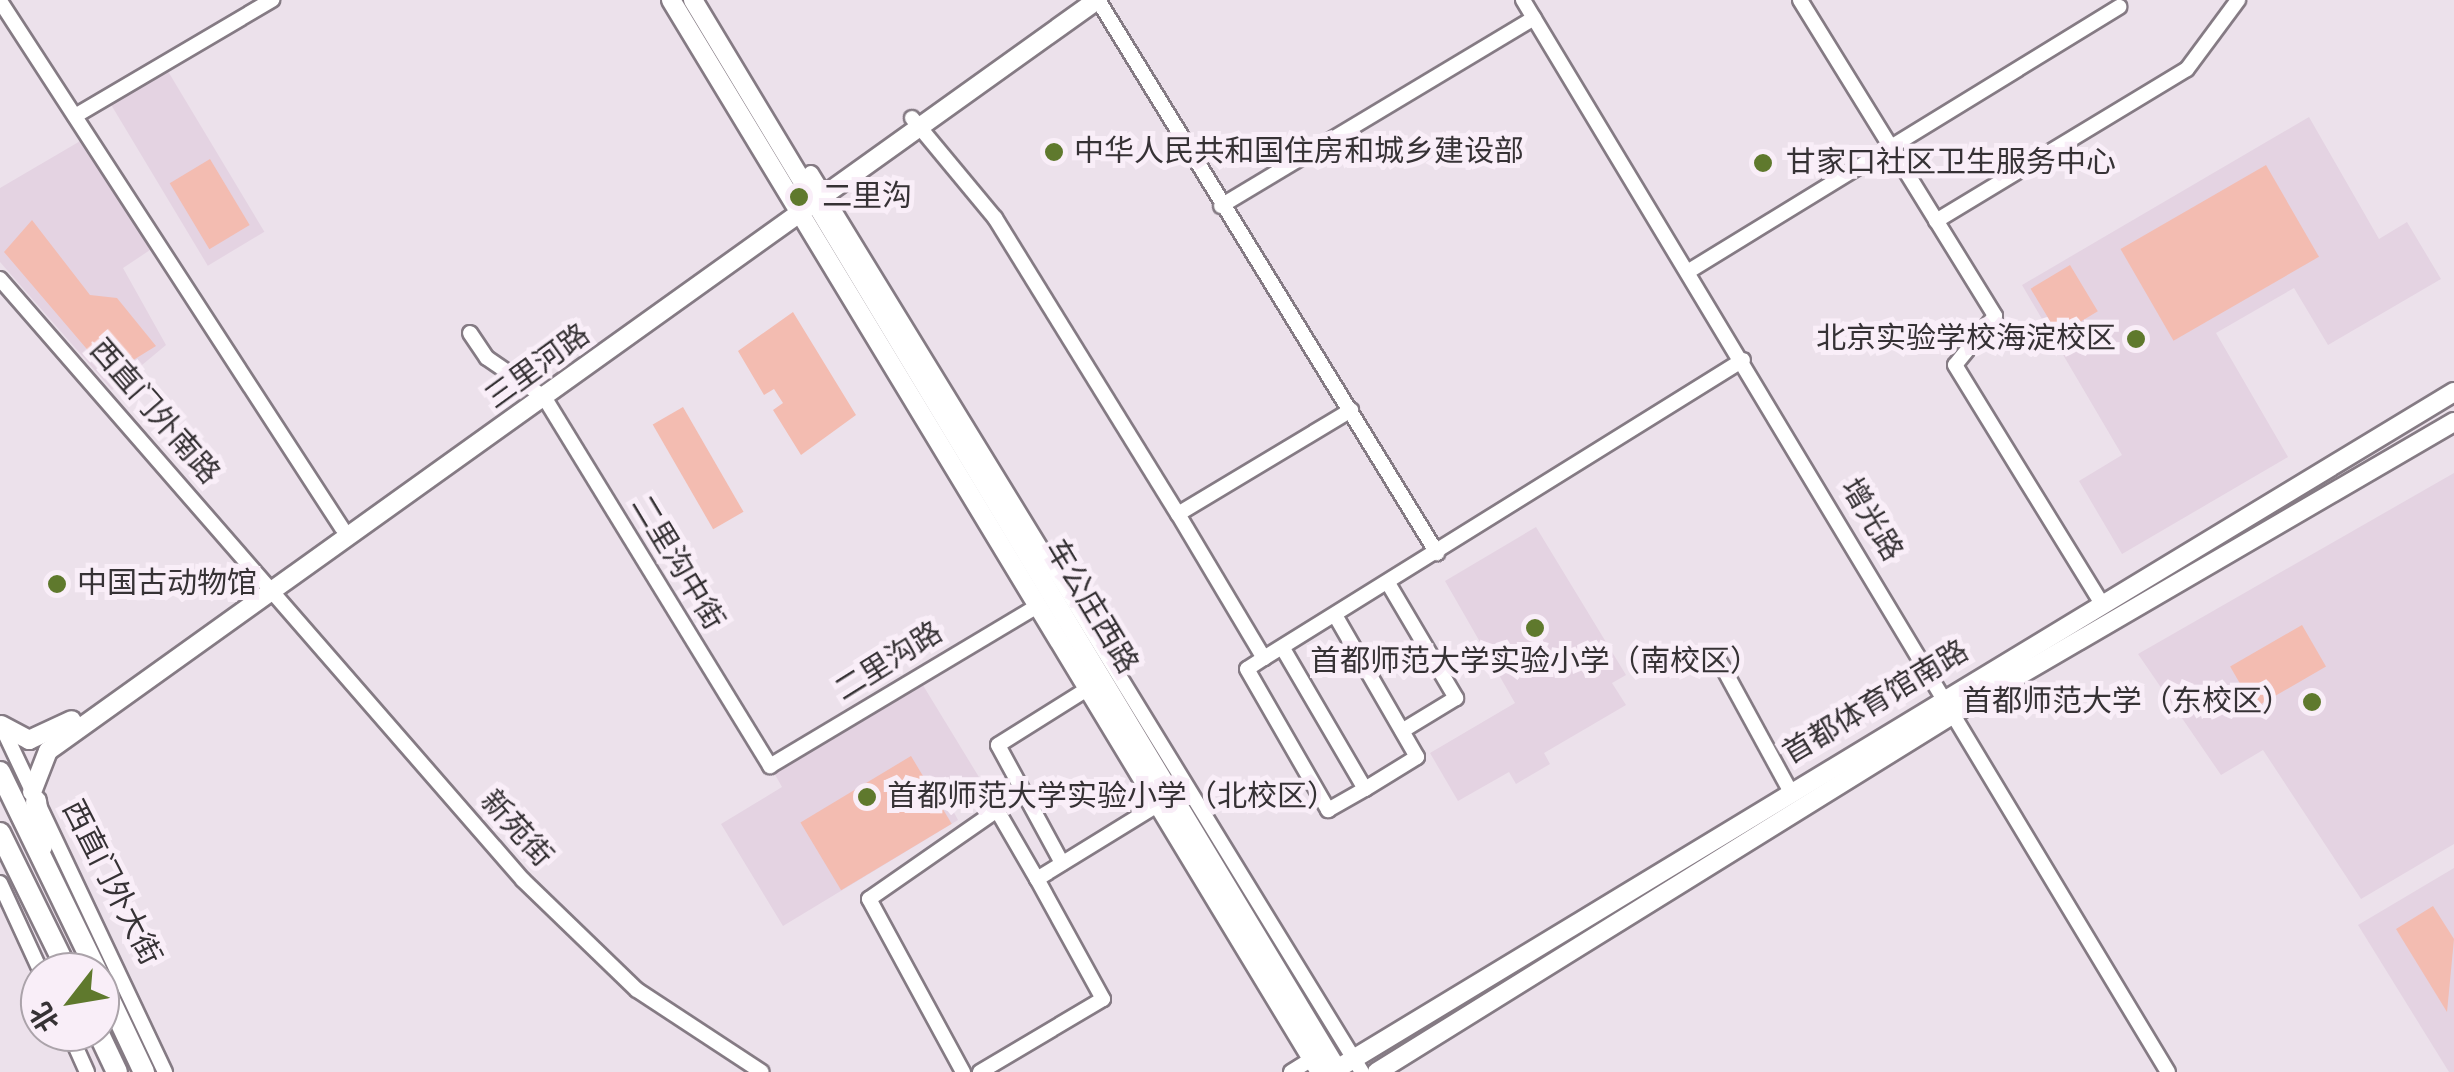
<!DOCTYPE html>
<meta charset="utf-8">
<style>
body{margin:0}
#map{position:relative;width:2454px;height:1072px;overflow:hidden;background:#ece1eb;font-family:"Sofia Sans Condensed","Noto Sans SC",sans-serif}
div>[style]{position:absolute}
[style*='--x']{left:calc(var(--x)*1px);top:calc(var(--y)*1px);width:calc(var(--w)*1px);rotate:calc(var(--a)*1deg)}
.built>*{inset:0;background:#e4d3e2;transform-origin:0 0}
.green>*{inset:0;background:#f3bcb1;transform-origin:0 0}
.roads{filter:drop-shadow(2px 0 #857b84) drop-shadow(-2px 0 #857b84) drop-shadow(0 2px #857b84) drop-shadow(0 -2px #857b84)}
.minor>*{height:14px;margin:-7px;padding:0 7px;transform-origin:7px;border-radius:7px;background:#fff}
.major>*{height:18px;margin:-9px;padding:0 9px;transform-origin:9px;border-radius:9px;background:#fff}
.highway>*{height:20px;margin:-10px;padding:0 10px;transform-origin:10px;border-radius:10px;background:#fff}
.dots>*{width:28px;height:28px;translate:-50% -50%;box-sizing:border-box;border:5px solid #f9eef8;border-radius:50%}
span{translate:-50% -50%;white-space:nowrap;text-align:center;line-height:1.15;-webkit-text-stroke:10px #f9eef8;paint-order:stroke}
.poi-label{font-size:30px;color:#363235}
.left{translate:0 -50%;text-align:left}
.right{translate:-100% -50%;text-align:right}
.street-label{font-size:30px;color:#363235}
.north{position:absolute;left:20px;top:952px;width:100px;height:100px;box-sizing:border-box;background:#f9eef8;border:2px solid #aba3aa;border-radius:50%;rotate:239deg;font-size:28px;font-weight:700;line-height:40px;text-align:center;color:#363235}
.north::after{content:'';display:block;margin:auto;width:35px;height:45px;background:#5f792d;clip-path:polygon(50% 0,100% 100%,50% 72%,0 100%)}
</style>
<div id="map">
<div class="built">
<div style="left:166px;top:68px;width:191px;height:66px;rotate:59deg"></div>
<div style="clip-path:polygon(2309px 117px,2379px 239px,2407px 222px,2441px 279px,2328px 345px,2294px 288px,2216px 333px,2288px 457px,2122px 554px,2079px 481px,2122px 455px,2022px 285px)"></div>
<div style="clip-path:polygon(82px 140px,153px 248px,123px 268px,166px 345px,112px 390px,0 262px,0 188px)"></div>
<div style="clip-path:polygon(2454px 473px,2454px 844px,2361px 899px,2263px 750px,2221px 775px,2138px 654px)"></div>
<div style="clip-path:polygon(1536px 527px,1626px 675px,1612px 683px,1626px 705px,1544px 753px,1550px 764px,1516px 784px,1509px 772px,1458px 801px,1430px 753px,1515px 703px,1445px 581px)"></div>
<div style="clip-path:polygon(921px 682px,985px 787px,951px 807px,958px 820px,783px 926px,721px 824px,782px 787px,773px 771px)"></div>
<div style="clip-path:polygon(2454px 868px,2454px 1072px,2449px 1072px,2358px 925px)"></div>
</div>
<div class="green">
<div style="left:210px;top:159px;width:77px;height:47px;rotate:59deg"></div>
<div style="left:2266px;top:165px;width:106px;height:168px;rotate:60deg"></div>
<div style="clip-path:polygon(32px 220px,90px 295px,117px 298px,156px 346px,109px 375px,4px 252px)"></div>
<div style="left:2070px;top:265px;width:54px;height:46px;rotate:59deg"></div>
<div style="clip-path:polygon(793px 312px,856px 415px,801px 455px,773px 410px,783px 403px,774px 389px,764px 395px,738px 351px)"></div>
<div style="left:683px;top:407px;width:121px;height:35px;rotate:60deg"></div>
<div style="left:2302px;top:625px;width:48px;height:83px;rotate:60deg"></div>
<div style="left:911px;top:756px;width:79px;height:129px;rotate:59deg"></div>
<div style="clip-path:polygon(2433px 906px,2454px 939px,2447px 1012px,2396px 929px)"></div>
</div>
<div class="roads">
<div class="minor">
<div style="--x:1098;--y:0;--w:649;--a:58.49"></div>
<div style="--x:1523;--y:0;--w:1251;--a:58.97"></div>
<div style="--x:1800;--y:0;--w:371;--a:58.3"></div>
<div style="--x:1995;--y:316;--w:63;--a:129.2"></div>
<div style="--x:1955;--y:365;--w:277;--a:58.4"></div>
<div style="--x:0;--y:1;--w:628;--a:57.02"></div>
<div style="--x:75;--y:116;--w:229;--a:-30.5"></div>
<div style="--x:912;--y:118;--w:130;--a:50.3"></div>
<div style="--x:995;--y:218;--w:348;--a:58.3"></div>
<div style="--x:1178;--y:514;--w:202;--a:-31"></div>
<div style="--x:811;--y:173;--w:1054;--a:58.5"></div>
<div style="--x:1221;--y:206;--w:365;--a:-31"></div>
<div style="--x:1936;--y:221;--w:293;--a:-31.2"></div>
<div style="--x:2187;--y:69;--w:86;--a:-53.5"></div>
<div style="--x:1689;--y:271;--w:505;--a:-31.55"></div>
<div style="--x:0;--y:279;--w:797;--a:48.97"></div>
<div style="--x:523;--y:880;--w:158;--a:44"></div>
<div style="--x:637;--y:990;--w:149;--a:33.3"></div>
<div style="--x:470;--y:333;--w:30;--a:56"></div>
<div style="--x:487;--y:358;--w:69;--a:34.4"></div>
<div style="--x:544;--y:397;--w:433;--a:58.5"></div>
<div style="--x:770;--y:766;--w:313;--a:-30.9"></div>
<div style="--x:1178;--y:514;--w:168;--a:59.2"></div>
<div style="--x:1264;--y:658;--w:564;--a:-31.89"></div>
<div style="--x:1388;--y:583;--w:134;--a:59.4"></div>
<div style="--x:1456;--y:698;--w:63;--a:148.6"></div>
<div style="--x:1335;--y:615;--w:164;--a:60"></div>
<div style="--x:1417;--y:757;--w:61;--a:148.4"></div>
<div style="--x:1715;--y:653;--w:155;--a:61.4"></div>
<div style="--x:1264;--y:658;--w:20;--a:147"></div>
<div style="--x:1247;--y:669;--w:163;--a:60.1"></div>
<div style="--x:1328;--y:810;--w:43;--a:-29.6"></div>
<div style="--x:1365;--y:789;--w:164;--a:-120.3"></div>
<div style="--x:1;--y:725;--w:384;--a:64.7"></div>
<div style="--x:997;--y:810;--w:31;--a:-33"></div>
<div style="--x:1062;--y:863;--w:134;--a:-118.5"></div>
<div style="--x:998;--y:745;--w:107;--a:-32.1"></div>
<div style="--x:0;--y:883;--w:98;--a:65.3"></div>
<div style="--x:69;--y:1032;--w:44;--a:65.8"></div>
<div style="--x:963;--y:1072;--w:197;--a:-118.5"></div>
<div style="--x:869;--y:899;--w:156;--a:-34.8"></div>
<div style="--x:997;--y:810;--w:80;--a:59.9"></div>
<div style="--x:980;--y:1072;--w:143;--a:-30.7"></div>
<div style="--x:1103;--y:999;--w:137;--a:-118.8"></div>
<div style="--x:1037;--y:879;--w:143;--a:-31.6"></div>
<div style="--x:1291;--y:1072;--w:31;--a:-32"></div>
</div>
<div class="major">
<div style="--x:671;--y:0;--w:1253;--a:58.81"></div>
<div style="--x:693;--y:0;--w:1252;--a:58.93"></div>
<div style="--x:1;--y:725;--w:32;--a:28"></div>
<div style="--x:29;--y:740;--w:47;--a:-24.9"></div>
<div style="--x:32;--y:792;--w:44;--a:-68.7"></div>
<div style="--x:48;--y:751;--w:1290;--a:-35.6"></div>
<div style="--x:1332;--y:1072;--w:1312;--a:-31.22"></div>
<div style="--x:1377;--y:1072;--w:684;--a:-31.85"></div>
<div style="--x:1958;--y:711;--w:574;--a:-30.23"></div>
</div>
<div class="highway">
<div style="--x:0;--y:772;--w:222;--a:64.1"></div>
<div style="--x:36;--y:801;--w:46;--a:82.6"></div>
<div style="--x:0;--y:833;--w:155;--a:63.9"></div>
<div style="--x:100;--y:979;--w:103;--a:64.7"></div>
<div style="--x:98;--y:1032;--w:44;--a:64.6"></div>
</div>
</div>
<div class="dots">
<div style="left:1054px;top:152px;background:#5f792d"></div>
<div style="left:1763px;top:163px;background:#5f792d"></div>
<div style="left:799px;top:197px;background:#5f792d"></div>
<div style="left:2136px;top:339px;background:#5f792d"></div>
<div style="left:57px;top:584px;background:#5f792d"></div>
<div style="left:1535px;top:628px;background:#5f792d"></div>
<div style="left:2312px;top:702px;background:#5f792d"></div>
<div style="left:867px;top:797px;background:#5f792d"></div>
</div>
<div class="poi-label">
<span class="left" style="left:1074px;top:152px">中华人民共和国住房和城乡建设部</span>
<span class="left" style="left:1786px;top:163px">甘家口社区卫生服务中心</span>
<span class="left" style="left:822px;top:197px">二里沟</span>
<span class="right" style="left:2116px;top:339px">北京实验学校海淀校区</span>
<span class="left" style="left:77px;top:584px">中国古动物馆</span>
<span style="left:1535px;top:662px">首都师范大学实验小学（南校区）</span>
<span class="right" style="left:2292px;top:702px">首都师范大学（东校区）</span>
<span class="left" style="left:887px;top:797px">首都师范大学实验小学（北校区）</span>
</div>
<div class="street-label">
<span style="left:538px;top:367px;rotate:-36deg">三里河路</span>
<span style="left:154px;top:412px;rotate:49deg">西直门外南路</span>
<span style="left:1871px;top:520px;rotate:59deg">增光路</span>
<span style="left:677px;top:563px;rotate:59deg">二里沟中街</span>
<span style="left:1091px;top:607px;rotate:59deg">车公庄西路</span>
<span style="left:889px;top:662px;rotate:-32deg">二里沟路</span>
<span style="left:1876px;top:703px;rotate:-31deg">首都体育馆南路</span>
<span style="left:516px;top:829px;rotate:48deg">新苑街</span>
<span style="left:111px;top:883px;rotate:63deg">西直门外大街</span>
</div>
<div class="north">北</div>
</div>
